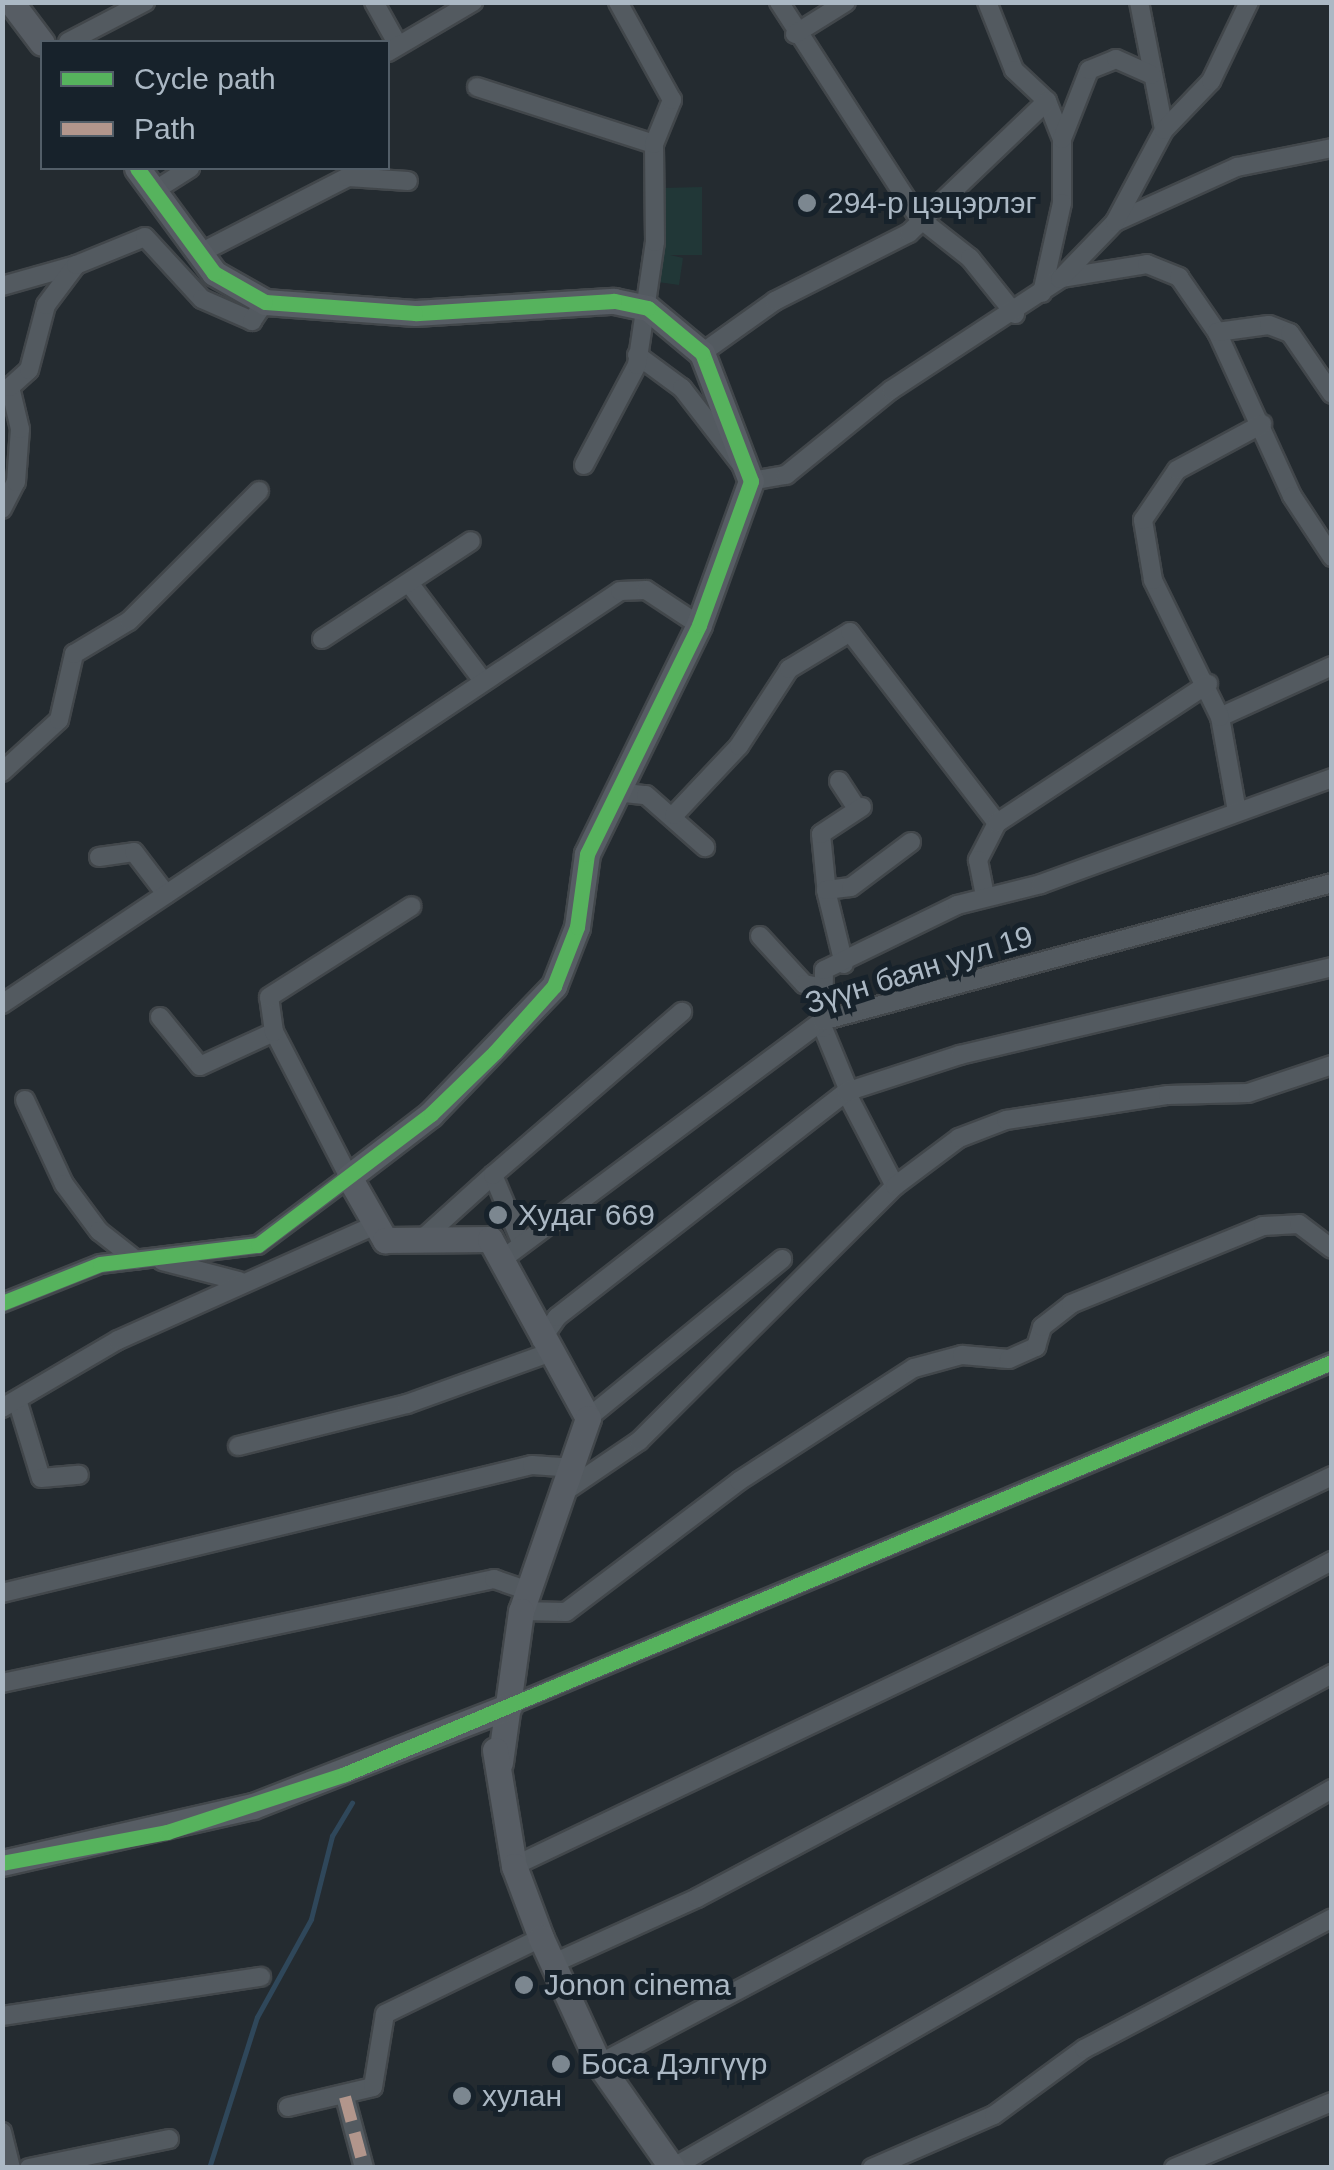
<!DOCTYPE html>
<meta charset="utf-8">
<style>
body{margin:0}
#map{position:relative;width:1334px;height:2170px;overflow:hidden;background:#242b30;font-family:Arial,sans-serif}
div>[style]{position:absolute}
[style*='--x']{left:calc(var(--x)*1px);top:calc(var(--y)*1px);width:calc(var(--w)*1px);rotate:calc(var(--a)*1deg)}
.green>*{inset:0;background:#213737}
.stream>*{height:5px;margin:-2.5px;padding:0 2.5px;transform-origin:2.5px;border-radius:2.5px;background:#2f475a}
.roads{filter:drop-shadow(2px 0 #42474b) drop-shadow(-2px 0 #42474b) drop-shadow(0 2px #42474b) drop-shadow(0 -2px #42474b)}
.street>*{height:18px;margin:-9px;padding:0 9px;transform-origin:9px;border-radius:9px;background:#535a60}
.secondary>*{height:25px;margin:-12.5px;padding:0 12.5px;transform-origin:12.5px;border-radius:12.5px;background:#575d64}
.quiet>*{height:12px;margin-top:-6px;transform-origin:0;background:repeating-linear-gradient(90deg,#b2968c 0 25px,transparent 0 37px)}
.cycleway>*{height:15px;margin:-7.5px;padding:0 7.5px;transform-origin:7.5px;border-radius:7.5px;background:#56b35d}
.dots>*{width:28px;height:28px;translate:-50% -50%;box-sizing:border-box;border:5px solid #17222b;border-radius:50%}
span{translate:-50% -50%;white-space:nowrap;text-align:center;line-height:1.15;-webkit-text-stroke:10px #17222b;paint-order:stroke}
.poi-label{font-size:30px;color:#abb8c4}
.left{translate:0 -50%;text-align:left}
.street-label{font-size:30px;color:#abb8c4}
.frame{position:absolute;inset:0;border:5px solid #abb8c4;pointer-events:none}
.legend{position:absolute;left:40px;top:40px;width:350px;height:130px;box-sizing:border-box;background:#17222b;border:2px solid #525e68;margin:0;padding:12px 18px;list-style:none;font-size:30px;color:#abb8c4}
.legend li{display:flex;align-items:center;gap:20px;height:50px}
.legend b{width:50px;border:2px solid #525e68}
</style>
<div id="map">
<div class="green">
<div style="clip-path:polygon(702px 187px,702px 255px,670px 255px,683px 258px,679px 285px,658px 282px,662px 188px)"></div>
</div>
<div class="stream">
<div style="--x:209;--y:2168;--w:158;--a:-72.4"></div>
<div style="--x:257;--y:2017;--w:112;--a:-61.1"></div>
<div style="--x:311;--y:1919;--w:86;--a:-75.8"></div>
<div style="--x:332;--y:1836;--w:39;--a:-59"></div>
</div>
<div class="roads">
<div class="street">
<div style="--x:374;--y:2;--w:49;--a:60.8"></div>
<div style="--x:779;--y:2;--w:257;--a:57.1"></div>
<div style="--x:919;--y:218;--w:65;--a:38.1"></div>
<div style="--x:970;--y:258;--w:72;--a:51.2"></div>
<div style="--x:987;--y:2;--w:73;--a:68.3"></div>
<div style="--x:1014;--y:70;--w:45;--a:43.2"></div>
<div style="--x:1047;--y:101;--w:41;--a:68.5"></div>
<div style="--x:1062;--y:139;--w:64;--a:90"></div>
<div style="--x:1062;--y:203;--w:92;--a:102.5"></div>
<div style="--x:1139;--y:2;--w:130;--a:78.9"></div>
<div style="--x:795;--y:34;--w:60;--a:-32.1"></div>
<div style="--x:68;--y:42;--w:87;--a:-27.5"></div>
<div style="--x:388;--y:52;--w:99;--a:-30.5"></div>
<div style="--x:477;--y:87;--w:186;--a:17.9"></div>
<div style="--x:1062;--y:139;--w:74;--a:-68.6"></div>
<div style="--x:1089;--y:70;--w:29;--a:-22"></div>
<div style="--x:1116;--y:59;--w:39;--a:24"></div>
<div style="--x:154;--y:191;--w:43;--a:-32.6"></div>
<div style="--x:1115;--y:222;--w:134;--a:-24.3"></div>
<div style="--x:1237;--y:167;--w:97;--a:-11.3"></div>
<div style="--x:200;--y:253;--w:166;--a:-27.2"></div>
<div style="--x:348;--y:177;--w:60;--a:3.8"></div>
<div style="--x:1061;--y:278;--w:87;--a:-9.2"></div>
<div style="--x:1147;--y:264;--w:35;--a:22"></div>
<div style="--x:1179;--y:277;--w:67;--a:55.4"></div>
<div style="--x:1217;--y:332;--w:180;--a:65.4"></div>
<div style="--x:1292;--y:496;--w:73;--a:56.7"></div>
<div style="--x:2;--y:286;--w:77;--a:-15.8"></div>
<div style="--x:1217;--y:332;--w:52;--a:-7.7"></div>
<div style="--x:1269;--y:325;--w:22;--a:21"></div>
<div style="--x:1290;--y:333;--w:74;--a:55.5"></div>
<div style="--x:702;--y:353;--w:90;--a:-35.5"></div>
<div style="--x:775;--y:301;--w:150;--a:-26.9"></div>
<div style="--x:909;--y:233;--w:191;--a:-43.7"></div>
<div style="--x:637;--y:355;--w:56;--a:36.3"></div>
<div style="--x:682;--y:388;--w:100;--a:52.3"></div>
<div style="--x:584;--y:465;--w:113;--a:-62.1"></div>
<div style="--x:637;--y:365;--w:124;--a:-81.7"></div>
<div style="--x:655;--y:242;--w:98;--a:-90.6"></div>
<div style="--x:654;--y:144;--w:48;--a:-67.8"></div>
<div style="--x:672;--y:100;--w:112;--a:-118.9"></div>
<div style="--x:751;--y:481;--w:36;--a:-10"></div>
<div style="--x:786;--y:475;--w:135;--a:-39"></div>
<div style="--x:891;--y:390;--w:202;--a:-33.3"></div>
<div style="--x:1060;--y:279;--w:79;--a:-46"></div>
<div style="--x:1115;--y:222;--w:104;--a:-62"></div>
<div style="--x:1164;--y:130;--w:68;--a:-46.2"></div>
<div style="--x:1211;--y:81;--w:88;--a:-64.3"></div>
<div style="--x:2;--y:509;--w:30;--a:-63"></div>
<div style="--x:16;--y:482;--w:53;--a:-85.7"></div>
<div style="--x:20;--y:429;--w:43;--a:-103.4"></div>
<div style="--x:10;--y:387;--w:25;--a:-42"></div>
<div style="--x:29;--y:370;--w:67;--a:-75.3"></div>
<div style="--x:46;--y:305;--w:50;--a:-53.1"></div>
<div style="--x:76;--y:265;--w:74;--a:-22.1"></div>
<div style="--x:145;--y:237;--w:84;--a:47.4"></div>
<div style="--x:202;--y:299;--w:55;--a:23.7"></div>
<div style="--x:252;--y:321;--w:23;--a:-56"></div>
<div style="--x:409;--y:583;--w:118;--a:52.9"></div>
<div style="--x:322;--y:639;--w:178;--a:-33.3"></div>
<div style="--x:1220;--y:717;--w:123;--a:-24.5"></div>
<div style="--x:2;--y:772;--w:77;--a:-42.4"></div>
<div style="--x:59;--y:720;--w:68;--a:-77.2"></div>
<div style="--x:74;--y:654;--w:64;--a:-31"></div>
<div style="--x:129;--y:621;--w:184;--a:-45"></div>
<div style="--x:839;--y:781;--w:30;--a:57"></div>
<div style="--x:615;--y:792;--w:31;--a:6"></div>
<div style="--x:646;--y:795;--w:79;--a:41.4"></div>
<div style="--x:1236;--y:806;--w:90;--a:-100.2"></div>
<div style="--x:1220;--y:717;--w:153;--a:-116.1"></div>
<div style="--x:1153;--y:580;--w:61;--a:-99.5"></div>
<div style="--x:1143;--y:520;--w:60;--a:-55.8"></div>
<div style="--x:1177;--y:470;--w:97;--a:-28.4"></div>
<div style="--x:674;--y:815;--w:95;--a:-46.7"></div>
<div style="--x:739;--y:746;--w:92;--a:-57"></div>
<div style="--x:789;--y:669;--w:71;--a:-31.2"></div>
<div style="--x:850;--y:632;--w:241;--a:52.4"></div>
<div style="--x:997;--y:823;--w:42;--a:117.2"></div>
<div style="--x:978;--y:860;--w:38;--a:79"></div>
<div style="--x:997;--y:823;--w:253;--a:-33.4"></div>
<div style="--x:99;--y:857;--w:35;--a:-8"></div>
<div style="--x:134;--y:852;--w:53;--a:52.7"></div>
<div style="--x:827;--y:894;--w:60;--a:-95.7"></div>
<div style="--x:821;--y:834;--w:49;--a:-33.4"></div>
<div style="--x:760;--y:936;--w:65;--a:47.5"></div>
<div style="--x:804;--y:984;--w:14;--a:12"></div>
<div style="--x:844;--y:964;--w:76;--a:-103.7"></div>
<div style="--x:826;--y:890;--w:25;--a:-7"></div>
<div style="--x:851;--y:887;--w:75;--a:-36.9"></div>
<div style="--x:2;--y:1004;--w:743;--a:-33.75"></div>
<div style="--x:620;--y:591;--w:26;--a:-2"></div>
<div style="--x:646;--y:590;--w:64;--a:33.4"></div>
<div style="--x:160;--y:1017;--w:63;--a:50.8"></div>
<div style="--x:200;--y:1066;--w:81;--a:-24.7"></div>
<div style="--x:849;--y:1091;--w:68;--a:-112.4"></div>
<div style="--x:823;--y:1028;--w:58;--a:-89"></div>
<div style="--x:824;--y:970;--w:148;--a:-26"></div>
<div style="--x:957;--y:905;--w:87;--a:-14"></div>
<div style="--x:1041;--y:884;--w:310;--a:-20"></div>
<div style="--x:846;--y:1092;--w:106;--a:62.5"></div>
<div style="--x:25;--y:1100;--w:93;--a:65.1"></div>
<div style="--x:64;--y:1184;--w:59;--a:53.3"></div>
<div style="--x:99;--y:1231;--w:47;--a:38.1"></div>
<div style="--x:420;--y:1241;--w:98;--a:-42.1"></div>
<div style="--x:522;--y:1244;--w:75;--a:-112.8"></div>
<div style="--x:493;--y:1175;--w:250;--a:-40.8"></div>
<div style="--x:162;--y:1261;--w:80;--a:14.6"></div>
<div style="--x:500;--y:1261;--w:402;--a:-36.7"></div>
<div style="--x:822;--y:1021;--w:528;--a:-15.14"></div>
<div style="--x:2;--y:1303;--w:105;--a:-21.7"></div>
<div style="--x:100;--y:1264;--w:159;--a:-6.9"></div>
<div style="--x:258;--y:1245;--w:114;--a:-36.8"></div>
<div style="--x:349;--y:1177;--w:163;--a:-117.3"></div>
<div style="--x:274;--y:1032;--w:35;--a:-98"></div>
<div style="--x:269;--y:997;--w:169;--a:-32.5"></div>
<div style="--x:541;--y:1340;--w:28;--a:-55"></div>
<div style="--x:557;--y:1317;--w:366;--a:-37.9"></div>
<div style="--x:846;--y:1092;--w:120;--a:-18"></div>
<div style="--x:960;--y:1055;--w:382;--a:-13.3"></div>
<div style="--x:18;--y:1403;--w:78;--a:73"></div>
<div style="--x:41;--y:1478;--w:38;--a:-5"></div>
<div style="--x:2;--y:1408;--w:134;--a:-30.4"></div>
<div style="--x:118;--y:1340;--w:277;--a:-24.1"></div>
<div style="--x:588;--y:1418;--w:251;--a:-39.3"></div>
<div style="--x:238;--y:1446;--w:174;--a:-14"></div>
<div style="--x:407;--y:1404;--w:151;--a:-19.8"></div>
<div style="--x:564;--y:1492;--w:91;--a:-34.2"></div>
<div style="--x:639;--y:1441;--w:361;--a:-44.9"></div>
<div style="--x:895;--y:1186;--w:80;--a:-36.9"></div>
<div style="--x:959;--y:1138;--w:50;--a:-21"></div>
<div style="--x:1006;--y:1120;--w:164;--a:-8.8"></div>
<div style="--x:1168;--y:1095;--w:80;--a:-1.4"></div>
<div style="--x:1248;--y:1093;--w:89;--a:-18.4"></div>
<div style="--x:2;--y:1593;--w:545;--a:-13.58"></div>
<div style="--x:532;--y:1465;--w:43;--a:4"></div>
<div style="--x:521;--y:1611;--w:45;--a:1.3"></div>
<div style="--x:566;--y:1612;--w:217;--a:-37.1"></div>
<div style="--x:739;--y:1481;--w:208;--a:-32.9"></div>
<div style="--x:914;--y:1368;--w:50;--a:-15.2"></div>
<div style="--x:962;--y:1355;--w:47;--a:4.9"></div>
<div style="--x:1009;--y:1359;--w:30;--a:-24"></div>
<div style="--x:1036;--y:1347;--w:21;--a:-73"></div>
<div style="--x:1042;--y:1327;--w:37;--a:-38"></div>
<div style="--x:1071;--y:1304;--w:207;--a:-22.1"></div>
<div style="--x:1263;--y:1226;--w:36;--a:-3"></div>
<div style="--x:1299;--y:1224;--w:41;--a:37.1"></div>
<div style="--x:2;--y:1683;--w:503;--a:-11.94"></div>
<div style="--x:494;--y:1579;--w:36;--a:19"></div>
<div style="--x:509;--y:1706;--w:892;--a:-22.68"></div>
<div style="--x:514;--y:1866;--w:906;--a:-25.49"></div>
<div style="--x:554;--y:1963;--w:157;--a:-24.4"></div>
<div style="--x:697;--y:1898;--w:719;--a:-27.96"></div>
<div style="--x:2;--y:2016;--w:262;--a:-8.6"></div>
<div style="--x:599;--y:2064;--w:830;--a:-28.02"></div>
<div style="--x:345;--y:2097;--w:73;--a:75"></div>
<div style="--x:288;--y:2107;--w:87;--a:-13.2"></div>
<div style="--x:373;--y:2087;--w:74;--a:-80.7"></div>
<div style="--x:385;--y:2014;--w:174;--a:-26"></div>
<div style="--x:2;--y:2132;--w:37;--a:76"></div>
<div style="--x:29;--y:2168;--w:143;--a:-11.7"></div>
<div style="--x:672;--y:2168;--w:761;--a:-29.87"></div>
<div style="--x:872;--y:2168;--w:133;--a:-23.5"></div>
<div style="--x:994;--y:2115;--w:112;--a:-36.3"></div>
<div style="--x:1084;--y:2049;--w:280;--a:-27.8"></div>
<div style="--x:1174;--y:2168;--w:171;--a:-22.7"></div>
</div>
<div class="secondary">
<div style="--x:11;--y:2;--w:51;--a:52.9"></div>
<div style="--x:137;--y:168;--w:130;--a:53.7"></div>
<div style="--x:214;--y:273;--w:59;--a:29.6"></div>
<div style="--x:265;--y:302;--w:150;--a:4.2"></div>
<div style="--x:415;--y:313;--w:199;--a:-3.5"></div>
<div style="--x:614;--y:301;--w:35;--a:12"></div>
<div style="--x:648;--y:308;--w:70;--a:39.8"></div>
<div style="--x:702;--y:353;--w:137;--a:69.1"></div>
<div style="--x:751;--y:481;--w:153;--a:109.9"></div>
<div style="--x:699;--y:625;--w:255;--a:116.1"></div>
<div style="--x:587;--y:854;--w:74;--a:97.8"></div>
<div style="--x:577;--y:927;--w:63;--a:111.3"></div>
<div style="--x:554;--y:986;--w:178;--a:133.9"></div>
<div style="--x:431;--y:1114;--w:103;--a:142.5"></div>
<div style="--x:349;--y:1177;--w:73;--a:60.3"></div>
<div style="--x:385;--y:1240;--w:105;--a:-0.5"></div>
<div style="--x:490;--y:1239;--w:204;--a:61.3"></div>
<div style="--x:588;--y:1418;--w:204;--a:109.1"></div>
<div style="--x:521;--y:1611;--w:153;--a:97.9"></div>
<div style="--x:495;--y:1750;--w:118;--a:80.7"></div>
<div style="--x:514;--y:1866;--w:77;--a:69.4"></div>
<div style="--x:541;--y:1938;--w:139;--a:65.3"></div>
<div style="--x:599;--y:2064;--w:127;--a:54.9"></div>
<div style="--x:2;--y:1863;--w:257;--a:-12.8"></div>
<div style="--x:253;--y:1806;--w:275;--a:-21.3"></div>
</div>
</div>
<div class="quiet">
<div style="--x:345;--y:2097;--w:73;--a:75"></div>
</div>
<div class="cycleway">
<div style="--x:2;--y:1303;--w:105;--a:-21.7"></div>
<div style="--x:100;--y:1264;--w:159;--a:-6.9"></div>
<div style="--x:258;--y:1245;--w:217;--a:-37.1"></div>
<div style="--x:431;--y:1114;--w:89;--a:-44.1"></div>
<div style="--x:495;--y:1052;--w:89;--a:-48.2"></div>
<div style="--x:554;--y:986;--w:63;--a:-68.7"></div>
<div style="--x:577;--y:927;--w:74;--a:-82.2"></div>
<div style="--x:587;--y:854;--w:255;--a:-63.9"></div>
<div style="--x:699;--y:625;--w:153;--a:-70.1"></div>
<div style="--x:751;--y:481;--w:137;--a:-110.9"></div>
<div style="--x:702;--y:353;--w:70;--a:-140.2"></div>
<div style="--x:648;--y:308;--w:35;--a:-168"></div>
<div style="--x:614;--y:301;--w:199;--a:176.5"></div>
<div style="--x:415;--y:313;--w:150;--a:-175.8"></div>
<div style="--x:265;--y:302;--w:59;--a:-150.4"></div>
<div style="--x:214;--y:273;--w:130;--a:-126.3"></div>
<div style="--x:2;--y:1863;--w:168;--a:-10.6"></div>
<div style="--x:167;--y:1832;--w:187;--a:-18"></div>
<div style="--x:345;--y:1774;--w:1070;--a:-22.66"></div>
</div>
<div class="dots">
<div style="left:807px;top:203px;background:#7c8790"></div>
<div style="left:498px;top:1215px;background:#7c8790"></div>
<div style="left:524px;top:1985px;background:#7c8790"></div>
<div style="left:561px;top:2064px;background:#7c8790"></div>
<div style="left:462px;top:2096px;background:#7c8790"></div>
</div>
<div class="poi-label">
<span class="left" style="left:827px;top:203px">294-р цэцэрлэг</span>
<span class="left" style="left:518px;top:1215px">Худаг 669</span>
<span class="left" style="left:544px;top:1985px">Jonon cinema</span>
<span class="left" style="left:581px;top:2064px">Боса Дэлгүүр</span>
<span class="left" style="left:482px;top:2096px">хулан</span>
</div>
<div class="street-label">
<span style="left:919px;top:970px;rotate:-17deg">Зүүн баян уул 19</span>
</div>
<div class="frame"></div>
<ul class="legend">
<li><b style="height:12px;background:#56b35d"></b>Cycle path</li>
<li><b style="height:12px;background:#b2968c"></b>Path</li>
</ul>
</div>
